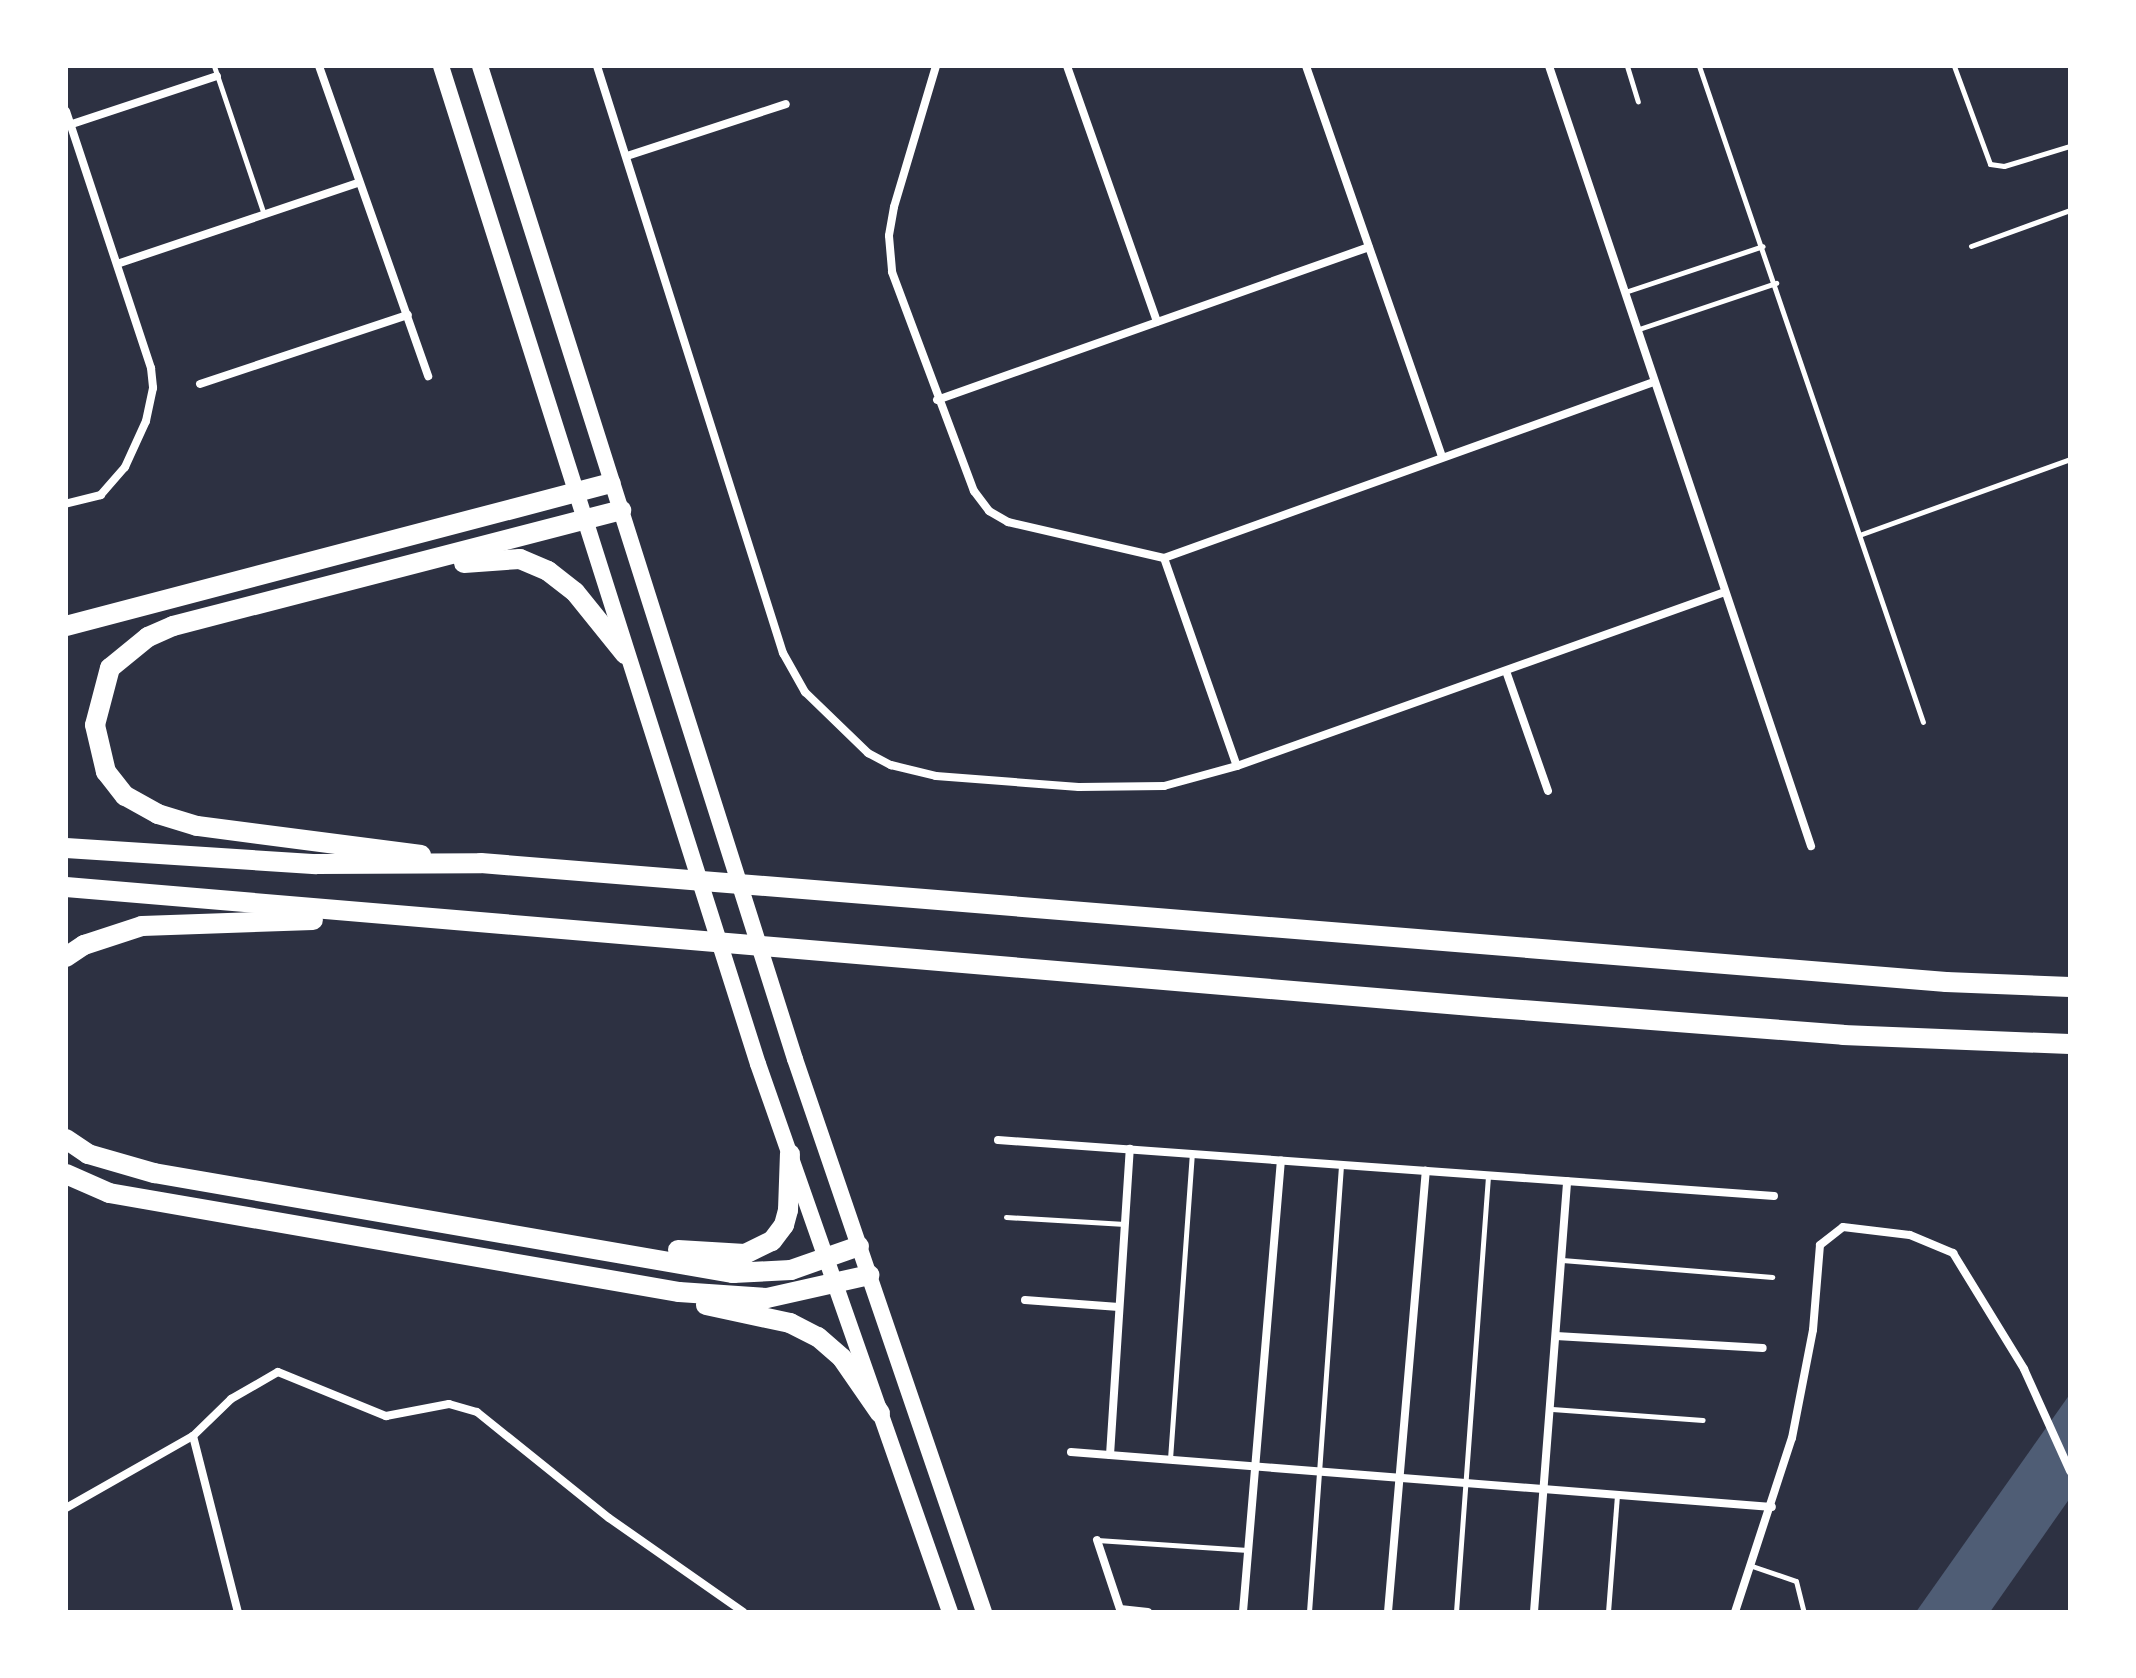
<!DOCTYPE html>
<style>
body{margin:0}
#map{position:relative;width:2136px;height:1678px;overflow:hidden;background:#2d3142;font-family:"Space Grotesk",sans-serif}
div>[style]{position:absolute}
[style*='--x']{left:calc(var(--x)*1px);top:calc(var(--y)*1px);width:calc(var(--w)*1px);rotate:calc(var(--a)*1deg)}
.water>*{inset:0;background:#4f5d75}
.service>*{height:5px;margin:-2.5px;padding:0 2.5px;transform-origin:2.5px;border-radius:2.5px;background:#fff}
.minor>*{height:8px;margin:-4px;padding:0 4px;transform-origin:4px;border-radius:4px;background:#fff}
.secondary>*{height:16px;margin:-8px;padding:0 8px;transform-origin:8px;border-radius:8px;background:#fff}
.motorway>*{height:20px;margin:-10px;padding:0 10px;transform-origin:10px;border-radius:10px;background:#fff}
span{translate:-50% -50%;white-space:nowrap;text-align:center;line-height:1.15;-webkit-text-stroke:7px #fff;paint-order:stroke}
.frame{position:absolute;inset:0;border:68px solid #fff;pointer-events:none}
</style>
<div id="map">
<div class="water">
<div style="clip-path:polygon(2070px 1394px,2070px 1498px,1990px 1612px,1916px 1612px)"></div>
</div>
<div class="service">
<div style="--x:214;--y:66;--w:157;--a:71.4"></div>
<div style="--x:1627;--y:66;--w:37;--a:73"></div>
<div style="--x:1699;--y:66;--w:693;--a:71.15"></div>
<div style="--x:1954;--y:66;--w:104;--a:69.8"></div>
<div style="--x:1990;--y:164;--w:14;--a:8"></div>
<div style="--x:2004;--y:166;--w:69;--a:-16.9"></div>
<div style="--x:1971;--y:246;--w:105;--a:-20"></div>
<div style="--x:1625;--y:292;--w:145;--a:-18.4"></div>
<div style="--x:1636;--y:330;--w:148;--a:-18.6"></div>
<div style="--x:1862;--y:534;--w:221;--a:-19.8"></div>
<div style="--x:1006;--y:1217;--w:119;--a:3.4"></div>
<div style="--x:1562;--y:1260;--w:211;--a:4.6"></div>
<div style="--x:1552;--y:1409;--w:151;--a:4.2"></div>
<div style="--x:1170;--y:1459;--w:306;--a:-85.9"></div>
<div style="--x:1097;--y:1540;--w:151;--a:3.8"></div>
<div style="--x:1752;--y:1566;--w:46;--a:18.8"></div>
<div style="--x:1796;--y:1581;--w:32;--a:76"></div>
<div style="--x:1309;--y:1612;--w:448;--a:-85.9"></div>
<div style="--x:1456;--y:1612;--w:438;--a:-85.8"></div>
<div style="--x:1608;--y:1612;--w:117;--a:-85.6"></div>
</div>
<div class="minor">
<div style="--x:319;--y:66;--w:329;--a:70.6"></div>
<div style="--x:597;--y:66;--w:616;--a:72.42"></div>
<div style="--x:783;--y:653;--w:45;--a:60.6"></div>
<div style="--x:805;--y:692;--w:88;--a:44.1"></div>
<div style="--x:868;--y:753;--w:26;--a:28"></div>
<div style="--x:891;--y:765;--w:46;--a:13.7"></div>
<div style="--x:936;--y:776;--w:143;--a:4.4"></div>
<div style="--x:1079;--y:787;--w:85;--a:-0.7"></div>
<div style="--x:1164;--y:786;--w:76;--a:-15.3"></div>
<div style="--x:1237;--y:766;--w:518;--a:-19.62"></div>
<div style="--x:936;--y:66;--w:147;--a:106.6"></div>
<div style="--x:894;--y:207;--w:29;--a:100"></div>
<div style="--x:889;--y:236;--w:36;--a:85"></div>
<div style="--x:892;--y:272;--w:234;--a:69.5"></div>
<div style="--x:974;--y:491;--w:25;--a:53"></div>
<div style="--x:989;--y:511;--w:22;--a:30"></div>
<div style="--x:1008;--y:522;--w:160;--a:13"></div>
<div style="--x:1164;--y:558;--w:521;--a:-19.76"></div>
<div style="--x:1067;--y:66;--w:271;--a:70.6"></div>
<div style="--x:1306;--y:66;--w:414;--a:70.8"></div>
<div style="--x:1549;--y:66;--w:823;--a:71.43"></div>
<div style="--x:66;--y:111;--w:271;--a:71.7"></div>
<div style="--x:151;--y:368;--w:20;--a:84"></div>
<div style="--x:153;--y:388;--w:34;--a:102"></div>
<div style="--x:146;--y:421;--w:51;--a:114.5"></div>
<div style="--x:125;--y:467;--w:37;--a:131"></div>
<div style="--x:101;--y:495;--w:36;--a:166"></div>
<div style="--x:66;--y:126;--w:159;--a:-18.3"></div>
<div style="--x:627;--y:156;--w:167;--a:-18.1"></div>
<div style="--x:117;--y:264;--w:253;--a:-18.6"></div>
<div style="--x:200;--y:384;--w:219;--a:-18.4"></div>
<div style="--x:937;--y:400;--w:458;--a:-19.5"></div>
<div style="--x:1164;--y:558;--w:220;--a:70.7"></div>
<div style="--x:1506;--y:671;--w:127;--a:70.7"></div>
<div style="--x:998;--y:1140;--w:778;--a:4.13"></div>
<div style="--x:1025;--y:1300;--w:94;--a:4.3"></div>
<div style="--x:1556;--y:1336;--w:207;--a:3.3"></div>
<div style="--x:193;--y:1436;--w:182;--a:75.7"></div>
<div style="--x:1071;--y:1452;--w:703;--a:4.49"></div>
<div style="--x:1110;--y:1455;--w:307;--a:-86.3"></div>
<div style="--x:66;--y:1508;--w:146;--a:-29.6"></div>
<div style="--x:193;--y:1436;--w:53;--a:-44.2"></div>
<div style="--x:231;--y:1399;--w:54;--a:-29.9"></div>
<div style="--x:278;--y:1372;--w:117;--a:22.2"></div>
<div style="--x:386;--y:1416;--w:64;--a:-10.8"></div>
<div style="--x:449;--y:1404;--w:29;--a:16"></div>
<div style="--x:477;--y:1412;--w:169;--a:38.8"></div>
<div style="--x:609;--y:1518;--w:164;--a:35"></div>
<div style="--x:1097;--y:1540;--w:76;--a:71.6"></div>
<div style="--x:1120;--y:1609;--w:28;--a:6"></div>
<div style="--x:1243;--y:1612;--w:453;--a:-85.2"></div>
<div style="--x:1388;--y:1612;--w:443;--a:-85.1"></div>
<div style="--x:1534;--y:1612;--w:432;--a:-85.6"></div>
<div style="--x:1735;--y:1612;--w:183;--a:-71.9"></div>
<div style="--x:1792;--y:1438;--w:110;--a:-79"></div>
<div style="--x:1813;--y:1330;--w:85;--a:-85.3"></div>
<div style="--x:1820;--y:1245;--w:29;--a:-38"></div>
<div style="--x:1843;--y:1227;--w:67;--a:6.8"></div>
<div style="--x:1910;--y:1235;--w:47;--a:22.7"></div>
<div style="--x:1953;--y:1253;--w:136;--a:58.5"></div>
<div style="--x:2024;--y:1369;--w:112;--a:65.7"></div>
</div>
<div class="secondary">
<div style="--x:441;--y:66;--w:1047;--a:72.38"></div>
<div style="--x:758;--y:1064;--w:581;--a:70.69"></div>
<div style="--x:480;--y:66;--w:1042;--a:72.4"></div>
<div style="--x:795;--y:1059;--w:584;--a:71.13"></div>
</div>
<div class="motorway">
<div style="--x:464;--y:563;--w:56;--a:-4.1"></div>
<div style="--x:520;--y:559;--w:30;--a:23"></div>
<div style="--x:548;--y:571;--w:34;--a:38"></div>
<div style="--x:575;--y:592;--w:80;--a:51.1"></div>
<div style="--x:66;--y:626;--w:563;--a:-14.7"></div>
<div style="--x:66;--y:848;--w:251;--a:3.7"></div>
<div style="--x:316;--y:864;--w:165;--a:-0.3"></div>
<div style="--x:481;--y:863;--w:1470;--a:4.64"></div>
<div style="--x:1946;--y:982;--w:124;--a:2.3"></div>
<div style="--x:421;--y:855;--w:226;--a:-172.6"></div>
<div style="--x:197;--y:826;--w:41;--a:-162.9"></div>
<div style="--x:158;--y:814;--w:38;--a:-151"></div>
<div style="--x:125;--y:796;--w:31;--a:-128"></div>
<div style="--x:106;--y:772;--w:48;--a:-103.2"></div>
<div style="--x:95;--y:725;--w:59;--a:-75.3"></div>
<div style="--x:110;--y:668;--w:49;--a:-39.2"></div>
<div style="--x:148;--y:637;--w:27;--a:-24"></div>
<div style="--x:173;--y:626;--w:463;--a:-14.5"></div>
<div style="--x:66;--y:887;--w:1435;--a:4.84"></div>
<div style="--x:1496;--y:1008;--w:348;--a:4.4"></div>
<div style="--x:1843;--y:1035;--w:227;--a:2.3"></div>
<div style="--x:66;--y:957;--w:22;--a:-34"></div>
<div style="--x:84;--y:945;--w:61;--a:-18.1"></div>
<div style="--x:142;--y:926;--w:171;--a:-2"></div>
<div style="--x:66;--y:1139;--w:27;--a:34"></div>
<div style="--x:88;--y:1154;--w:69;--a:16.1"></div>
<div style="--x:154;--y:1173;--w:588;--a:9.8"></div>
<div style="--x:733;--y:1273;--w:58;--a:-3"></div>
<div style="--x:791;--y:1270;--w:72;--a:-19.4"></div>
<div style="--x:66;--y:1174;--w:47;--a:23.8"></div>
<div style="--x:109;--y:1193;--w:579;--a:9.85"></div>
<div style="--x:679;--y:1292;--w:88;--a:3.9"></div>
<div style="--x:767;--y:1298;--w:105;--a:-12.7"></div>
<div style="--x:678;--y:1250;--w:67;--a:3.4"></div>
<div style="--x:745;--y:1254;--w:30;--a:-26"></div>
<div style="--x:772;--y:1241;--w:20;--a:-53"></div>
<div style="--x:784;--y:1225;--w:16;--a:-75"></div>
<div style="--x:788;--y:1210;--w:56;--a:-88"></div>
<div style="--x:706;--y:1305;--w:86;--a:12.1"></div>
<div style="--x:790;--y:1323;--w:31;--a:27"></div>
<div style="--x:818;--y:1337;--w:32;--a:41"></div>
<div style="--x:842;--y:1358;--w:67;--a:55.4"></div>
</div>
<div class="frame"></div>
</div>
